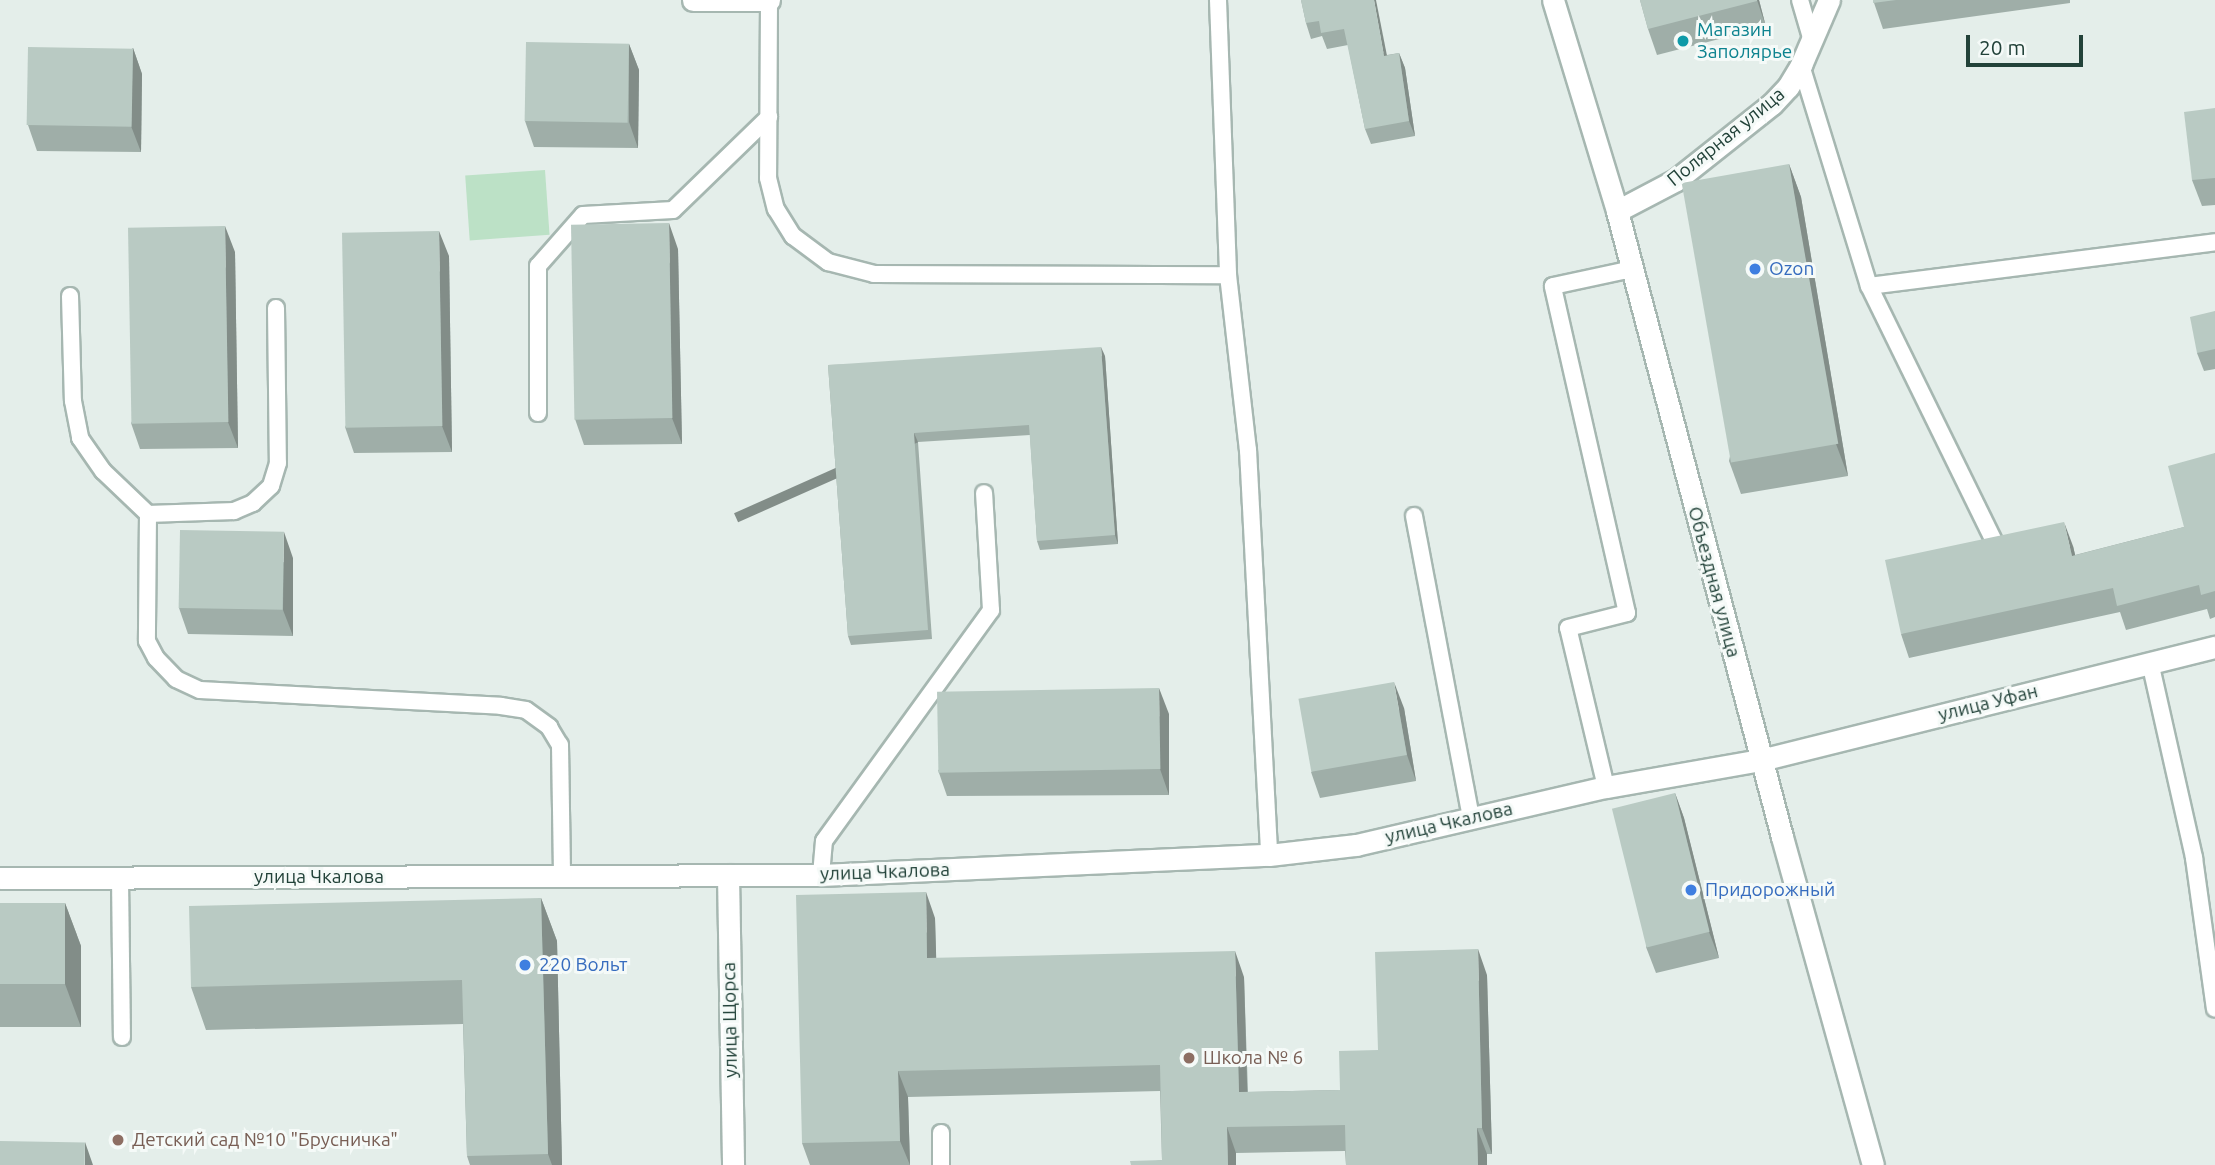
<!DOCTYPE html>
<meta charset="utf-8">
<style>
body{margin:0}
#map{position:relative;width:2215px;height:1165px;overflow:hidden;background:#e4eeea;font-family:Ubuntu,sans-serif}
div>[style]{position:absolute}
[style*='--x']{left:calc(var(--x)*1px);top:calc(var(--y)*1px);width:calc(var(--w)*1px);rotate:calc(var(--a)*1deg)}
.green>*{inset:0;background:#bce1c6;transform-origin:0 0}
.roads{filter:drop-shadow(2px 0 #a6b7b1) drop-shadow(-2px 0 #a6b7b1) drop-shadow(0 2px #a6b7b1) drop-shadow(0 -2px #a6b7b1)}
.lane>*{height:16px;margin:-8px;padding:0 8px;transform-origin:8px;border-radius:8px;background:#fff}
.street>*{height:21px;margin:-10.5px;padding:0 10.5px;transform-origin:10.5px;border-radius:10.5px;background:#fff}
.secondary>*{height:21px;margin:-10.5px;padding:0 10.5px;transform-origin:10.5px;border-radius:10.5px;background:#fff}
.wall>*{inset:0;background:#9faea8}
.shaded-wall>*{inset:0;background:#828d88;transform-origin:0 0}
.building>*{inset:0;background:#b9cac3;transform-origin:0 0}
.dots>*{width:19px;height:19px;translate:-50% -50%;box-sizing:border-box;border:4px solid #f5faf8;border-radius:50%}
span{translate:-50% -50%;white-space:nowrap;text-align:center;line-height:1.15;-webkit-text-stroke:6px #f5faf8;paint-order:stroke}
.culture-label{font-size:19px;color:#0d838f}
.left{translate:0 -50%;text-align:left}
.street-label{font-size:19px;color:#224239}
.shop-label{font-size:19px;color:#366cbe}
.education-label{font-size:19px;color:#785e54}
.scale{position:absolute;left:1966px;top:35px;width:117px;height:32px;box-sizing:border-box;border:4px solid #224239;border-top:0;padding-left:9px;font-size:21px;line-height:24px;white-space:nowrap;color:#224239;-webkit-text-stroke:5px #f5faf8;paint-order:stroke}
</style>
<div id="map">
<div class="green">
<div style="left:545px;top:170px;width:65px;height:80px;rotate:86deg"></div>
</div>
<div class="roads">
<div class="lane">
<div style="--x:1218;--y:0;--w:275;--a:87.9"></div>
<div style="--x:1800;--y:0;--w:43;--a:73.7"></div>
<div style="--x:769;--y:1;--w:177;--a:90.3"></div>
<div style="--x:768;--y:178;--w:32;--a:76"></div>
<div style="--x:776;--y:209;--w:32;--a:58"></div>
<div style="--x:793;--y:236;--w:44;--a:36.6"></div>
<div style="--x:828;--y:262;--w:48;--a:14.6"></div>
<div style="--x:874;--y:274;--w:354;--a:0.2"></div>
<div style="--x:1228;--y:275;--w:176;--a:83.5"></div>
<div style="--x:1248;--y:450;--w:406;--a:87"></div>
<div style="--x:1801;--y:65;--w:231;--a:72.9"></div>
<div style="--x:1869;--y:286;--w:349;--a:-7.2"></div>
<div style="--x:1869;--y:286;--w:288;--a:63.9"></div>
<div style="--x:70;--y:296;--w:105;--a:88.4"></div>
<div style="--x:73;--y:401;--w:38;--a:79"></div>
<div style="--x:80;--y:438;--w:40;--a:55.1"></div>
<div style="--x:103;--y:471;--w:62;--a:43.7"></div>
<div style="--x:276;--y:308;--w:155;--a:89.3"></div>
<div style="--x:278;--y:463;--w:24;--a:107"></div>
<div style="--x:271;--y:486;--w:25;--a:137"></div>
<div style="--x:253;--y:503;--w:21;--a:157"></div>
<div style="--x:234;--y:511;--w:86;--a:178"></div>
<div style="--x:148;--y:514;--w:127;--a:90.5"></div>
<div style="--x:147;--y:641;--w:19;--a:62"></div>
<div style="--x:156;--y:658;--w:29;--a:46"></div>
<div style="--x:176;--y:679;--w:26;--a:25"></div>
<div style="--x:200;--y:690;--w:301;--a:3"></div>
<div style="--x:501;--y:706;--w:25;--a:9"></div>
<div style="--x:526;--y:710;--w:29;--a:36"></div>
<div style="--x:549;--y:727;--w:21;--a:59"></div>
<div style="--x:560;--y:745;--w:131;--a:89.1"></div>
<div style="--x:538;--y:413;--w:147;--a:-90"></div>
<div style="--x:538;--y:266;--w:68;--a:-48.6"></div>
<div style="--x:583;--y:215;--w:90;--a:-3.2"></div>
<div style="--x:673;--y:210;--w:134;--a:-44.1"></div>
<div style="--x:1414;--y:516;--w:307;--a:79.3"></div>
<div style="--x:2150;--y:662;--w:201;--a:77.3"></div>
<div style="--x:2194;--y:858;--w:152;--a:82.1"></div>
<div style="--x:1606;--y:787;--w:163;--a:-103.4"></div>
<div style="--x:1568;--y:628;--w:61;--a:-14.3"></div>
<div style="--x:1627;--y:613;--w:335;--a:-102.8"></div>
<div style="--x:1553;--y:286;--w:81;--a:-12.1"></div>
<div style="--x:821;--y:875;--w:34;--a:-85"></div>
<div style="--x:824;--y:841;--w:285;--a:-54.1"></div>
<div style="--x:991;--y:610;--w:117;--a:-93.4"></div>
<div style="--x:120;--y:878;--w:159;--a:89.3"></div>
<div style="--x:941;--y:1133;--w:32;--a:90"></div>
</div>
<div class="street">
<div style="--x:693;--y:0;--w:76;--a:0"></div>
<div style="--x:1617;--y:211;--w:67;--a:-27.7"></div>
<div style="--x:1676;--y:180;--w:122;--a:-38.4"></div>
<div style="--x:1772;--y:104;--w:23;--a:-47"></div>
<div style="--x:1788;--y:87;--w:26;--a:-59"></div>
<div style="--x:1801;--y:65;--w:71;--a:-66.7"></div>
<div style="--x:1761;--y:760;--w:468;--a:-14"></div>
<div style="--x:728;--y:875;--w:290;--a:89"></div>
</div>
<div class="secondary">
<div style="--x:1553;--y:0;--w:220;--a:73.1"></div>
<div style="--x:1617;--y:211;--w:647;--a:75.23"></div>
<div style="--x:1782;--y:837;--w:340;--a:74.5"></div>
<div style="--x:0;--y:878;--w:821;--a:-0.21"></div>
<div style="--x:821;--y:875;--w:448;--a:-2.6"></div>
<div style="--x:1269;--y:855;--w:88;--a:-6.6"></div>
<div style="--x:1356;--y:845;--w:257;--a:-13.1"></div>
<div style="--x:1606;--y:787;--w:157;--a:-9.9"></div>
</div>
</div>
<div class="wall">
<div style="clip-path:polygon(1301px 0,1387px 55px,1399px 53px,1405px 68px,1415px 136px,1371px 144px,1365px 129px,1348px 45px,1327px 49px,1322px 36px,1311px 39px,1306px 23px)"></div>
<div style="clip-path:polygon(1640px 0,1759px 0,1766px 27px,1657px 55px,1648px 29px)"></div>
<div style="clip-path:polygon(1873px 0,2070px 0,2070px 3px,1883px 29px)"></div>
<div style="clip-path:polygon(629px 44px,639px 70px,638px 148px,534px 147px,525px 121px)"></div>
<div style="clip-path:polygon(133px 48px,142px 74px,141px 152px,37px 151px,28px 125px)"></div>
<div style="clip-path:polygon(2215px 108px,2215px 205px,2202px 206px,2192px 180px)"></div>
<div style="clip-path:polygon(1789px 164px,1801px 197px,1848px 476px,1741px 494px,1729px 461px)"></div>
<div style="clip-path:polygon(678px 249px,682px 444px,584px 445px,575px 419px)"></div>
<div style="clip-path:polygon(235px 252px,238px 448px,140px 449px,131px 423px)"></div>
<div style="clip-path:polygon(449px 256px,452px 452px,354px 453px,345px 427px)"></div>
<div style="clip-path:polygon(2215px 311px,2215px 369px,2204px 371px,2197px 353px)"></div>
<div style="clip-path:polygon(1105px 356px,1118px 544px,1040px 550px,1037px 541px,1030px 435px,918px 442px,932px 639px,851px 645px,848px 636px,828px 365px)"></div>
<div style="clip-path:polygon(2215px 453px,2215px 617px,2210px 619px,2207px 609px,2126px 630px,2120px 612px,1909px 658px,1901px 634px,2073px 546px,2075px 555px,2184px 527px)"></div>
<div style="clip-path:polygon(293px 558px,293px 636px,188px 634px,179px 608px)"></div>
<div style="clip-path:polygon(1404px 708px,1416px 781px,1320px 798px,1311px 772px)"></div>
<div style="clip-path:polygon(1169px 714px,1169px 795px,947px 796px,938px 770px)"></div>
<div style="clip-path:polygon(1675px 793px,1684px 818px,1719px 958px,1656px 973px,1646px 947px)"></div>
<div style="clip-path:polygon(541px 898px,557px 941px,562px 1165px,470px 1165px,467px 1156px,463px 1024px,206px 1030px,191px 987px)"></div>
<div style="clip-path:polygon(0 903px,65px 903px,81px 946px,81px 1027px,0 1027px)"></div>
<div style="clip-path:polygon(935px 918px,936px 958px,1244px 977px,1248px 1092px,1340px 1090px,1378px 1050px,1487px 975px,1492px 1154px,1487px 1154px,1487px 1165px,1346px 1165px,1345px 1151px,1236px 1153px,1236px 1165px,1131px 1165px,1162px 1160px,1160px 1091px,908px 1097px,910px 1165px,810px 1165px,802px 1143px)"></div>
</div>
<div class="shaded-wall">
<div style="clip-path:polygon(1374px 0,1376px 0,1390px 71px,1384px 56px)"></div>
<div style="clip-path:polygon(1757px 0,1759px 0,1766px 27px)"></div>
<div style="clip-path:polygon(629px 44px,639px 70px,638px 148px,629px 122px)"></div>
<div style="clip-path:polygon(133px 48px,142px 74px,141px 152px,131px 126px)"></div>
<div style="clip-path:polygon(1399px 53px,1405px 68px,1415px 136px,1409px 121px)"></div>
<div style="clip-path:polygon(1789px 164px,1801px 197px,1848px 476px,1836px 444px)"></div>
<div style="clip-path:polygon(669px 223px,678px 249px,682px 444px,672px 418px)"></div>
<div style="clip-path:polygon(225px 226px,235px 252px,238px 448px,228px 422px)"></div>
<div style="clip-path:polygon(439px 231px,449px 256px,452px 452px,442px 426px)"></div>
<div style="clip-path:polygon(1101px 347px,1105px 356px,1118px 544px,1115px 535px)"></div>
<div style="left:914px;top:433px;width:10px;height:197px;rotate:66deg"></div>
<div style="clip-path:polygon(2064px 522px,2073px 546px,2081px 580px,2072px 556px)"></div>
<div style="clip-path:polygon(284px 532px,293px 558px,293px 636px,283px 610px)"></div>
<div style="clip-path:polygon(1394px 682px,1404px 708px,1416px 781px,1407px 755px)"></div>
<div style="clip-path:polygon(1159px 688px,1169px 714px,1169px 795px,1160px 769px)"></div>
<div style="clip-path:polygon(1675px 793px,1684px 818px,1719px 958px,1709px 932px)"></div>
<div style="clip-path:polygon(926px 892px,935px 918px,937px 984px,927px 958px)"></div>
<div style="clip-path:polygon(541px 898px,557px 941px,562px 1165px,552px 1165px,548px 1154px)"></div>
<div style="clip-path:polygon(65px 903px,81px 946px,81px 1027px,65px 984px)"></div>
<div style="clip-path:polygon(1478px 949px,1487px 975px,1492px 1154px,1482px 1128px)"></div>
<div style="clip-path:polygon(1235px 951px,1244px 977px,1248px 1118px,1239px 1092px)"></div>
<div style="clip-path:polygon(898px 1071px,908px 1097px,910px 1165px,900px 1141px)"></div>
<div style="clip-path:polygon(1227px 1127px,1236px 1153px,1236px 1165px,1228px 1165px)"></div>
<div style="clip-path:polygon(1477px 1128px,1487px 1154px,1487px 1165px,1478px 1165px)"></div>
<div style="clip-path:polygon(85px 1142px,93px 1165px,85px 1165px)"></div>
</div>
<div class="building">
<div style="clip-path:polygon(1301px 0,1374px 0,1384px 56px,1399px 53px,1409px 121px,1365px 129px,1344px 29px,1321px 33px,1319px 21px,1306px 23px)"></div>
<div style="clip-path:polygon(1640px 0,1757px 0,1757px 1px,1648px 29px)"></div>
<div style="clip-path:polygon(1873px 0,1896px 0,1873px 3px)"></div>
<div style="left:526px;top:42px;width:103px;height:79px;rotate:1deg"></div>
<div style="left:28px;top:47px;width:105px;height:78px;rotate:1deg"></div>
<div style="clip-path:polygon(2215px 108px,2215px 178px,2192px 180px,2184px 112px)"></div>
<div style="left:1789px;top:164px;width:284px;height:109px;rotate:80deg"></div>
<div style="left:669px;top:223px;width:195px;height:98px;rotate:89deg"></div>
<div style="left:225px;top:226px;width:196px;height:97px;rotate:89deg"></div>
<div style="left:439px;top:231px;width:195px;height:97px;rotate:89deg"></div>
<div style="clip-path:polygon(2215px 311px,2215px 349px,2197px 353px,2190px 317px)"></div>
<div style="clip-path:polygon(1101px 347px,1115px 535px,1037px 541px,1029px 425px,914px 433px,928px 630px,848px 636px,828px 365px)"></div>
<div style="clip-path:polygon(2215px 453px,2215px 591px,2201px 595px,2199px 585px,2117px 606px,2113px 588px,1901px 634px,1885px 560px,2064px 522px,2072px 556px,2184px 527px,2168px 466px)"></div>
<div style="left:180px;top:530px;width:104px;height:78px;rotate:1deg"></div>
<div style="left:1394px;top:682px;width:74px;height:97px;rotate:80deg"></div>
<div style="left:1159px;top:688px;width:81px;height:222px;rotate:89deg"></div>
<div style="left:1675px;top:793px;width:143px;height:65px;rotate:76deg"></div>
<div style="clip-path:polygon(926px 892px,927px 958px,1235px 951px,1239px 1092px,1340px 1090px,1339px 1051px,1378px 1050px,1375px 952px,1478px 949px,1482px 1128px,1477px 1128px,1478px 1165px,1346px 1165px,1345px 1125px,1227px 1127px,1228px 1165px,1131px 1165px,1130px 1161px,1162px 1160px,1160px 1065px,898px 1071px,900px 1141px,802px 1143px,796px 895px)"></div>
<div style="clip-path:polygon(541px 898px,548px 1154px,467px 1156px,462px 980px,191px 987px,189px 906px)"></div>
<div style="left:0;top:903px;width:65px;height:81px"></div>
<div style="left:0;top:1141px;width:85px;height:24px;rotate:1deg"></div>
</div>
<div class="dots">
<div style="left:1683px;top:41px;background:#0f9aa8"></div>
<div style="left:1755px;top:269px;background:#3f7fe0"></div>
<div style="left:1691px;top:890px;background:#3f7fe0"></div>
<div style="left:525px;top:965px;background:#3f7fe0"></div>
<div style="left:1189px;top:1058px;background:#8d6e63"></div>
<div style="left:118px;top:1140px;background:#8d6e63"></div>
</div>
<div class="culture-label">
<span class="left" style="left:1697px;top:41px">Магазин<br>Заполярье</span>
</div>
<div class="street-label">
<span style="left:1726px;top:137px;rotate:-39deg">Полярная улица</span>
<span style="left:1714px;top:582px;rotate:75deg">Объездная улица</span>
<span style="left:1988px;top:703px;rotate:-14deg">улица Уфан</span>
<span style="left:1449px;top:823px;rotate:-13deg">улица Чкалова</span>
<span style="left:885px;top:872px;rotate:-2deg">улица Чкалова</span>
<span style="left:319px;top:877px">улица Чкалова</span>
<span style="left:730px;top:1020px;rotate:-91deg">улица Щорса</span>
</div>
<div class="shop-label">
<span class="left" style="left:1769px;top:269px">Ozon</span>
<span class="left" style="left:1705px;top:890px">Придорожный</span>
<span class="left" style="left:539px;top:965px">220 Вольт</span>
</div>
<div class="education-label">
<span class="left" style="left:1203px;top:1058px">Школа № 6</span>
<span class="left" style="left:132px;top:1140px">Детский сад №10 "Брусничка"</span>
</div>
<div class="scale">20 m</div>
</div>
